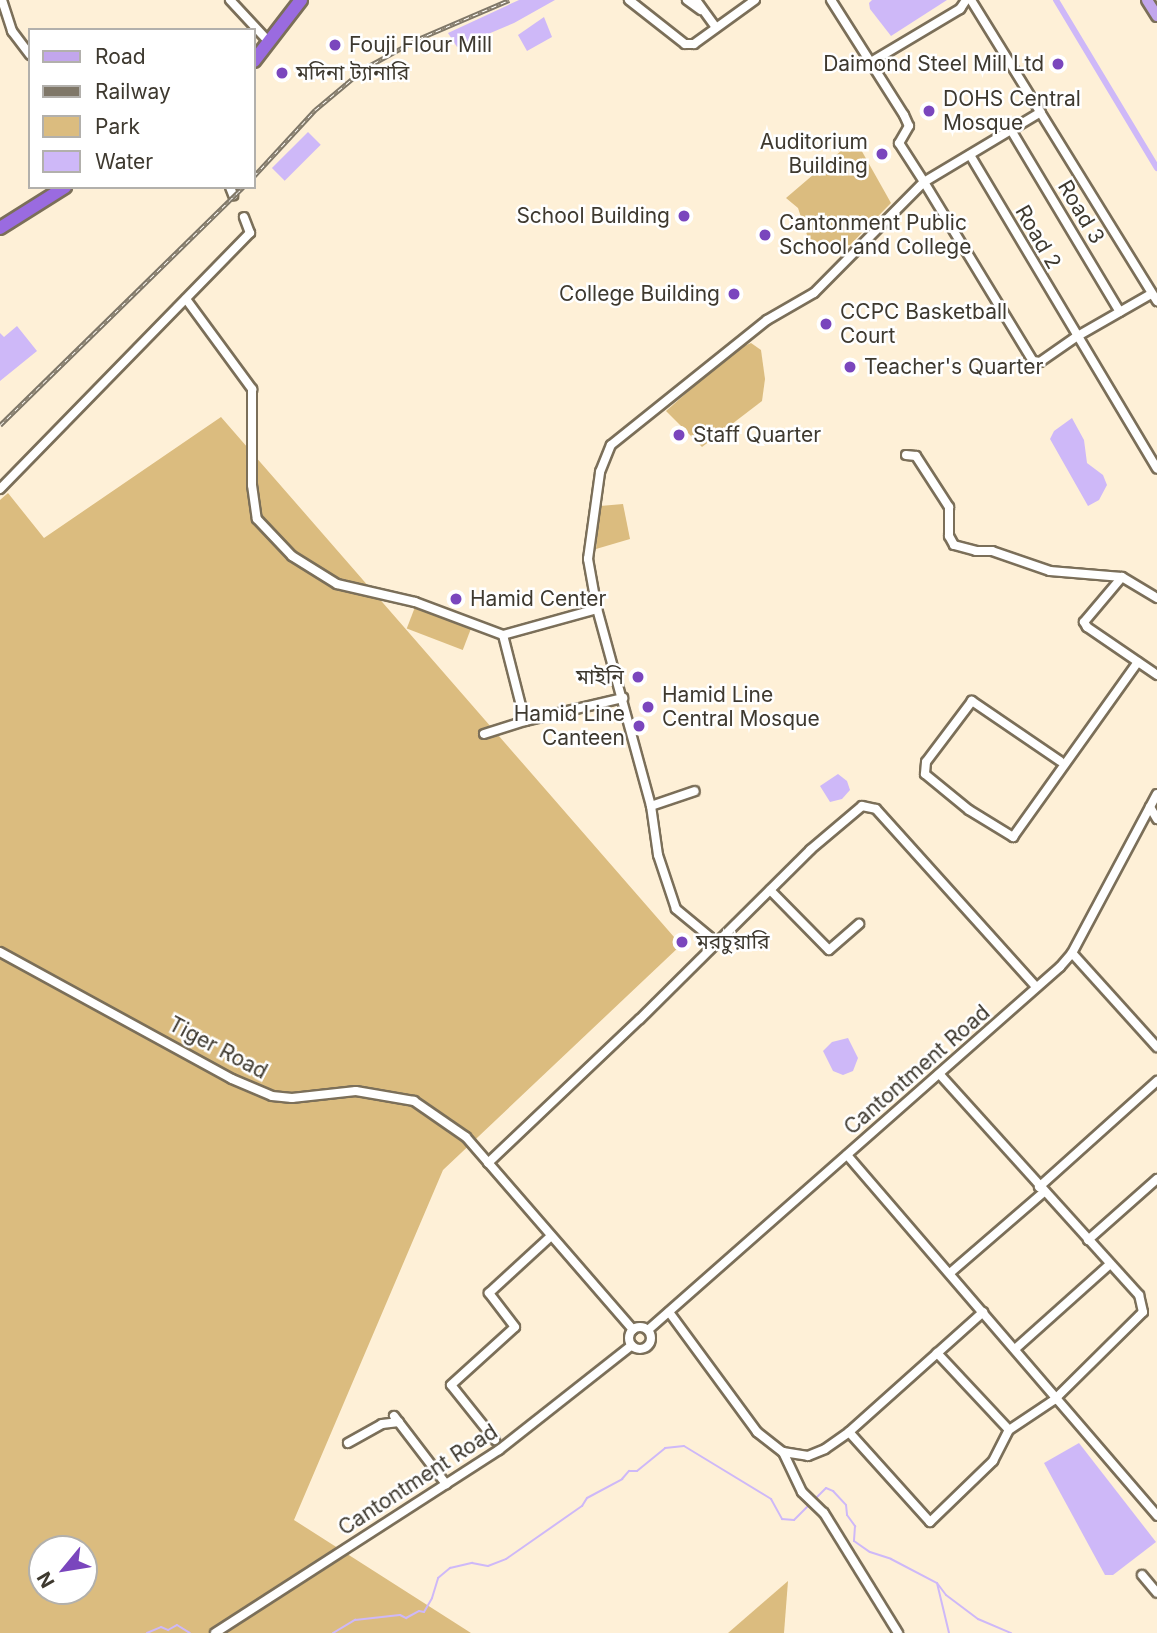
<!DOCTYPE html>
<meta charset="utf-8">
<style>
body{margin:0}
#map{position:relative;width:1157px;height:1633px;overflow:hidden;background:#fef0d7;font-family:Inter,"Noto Sans Bengali",sans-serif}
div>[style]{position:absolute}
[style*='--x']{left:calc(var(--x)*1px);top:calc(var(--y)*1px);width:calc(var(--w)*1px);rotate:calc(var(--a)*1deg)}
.green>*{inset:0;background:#dbbc7f;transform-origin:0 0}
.water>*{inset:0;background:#ceb8f8;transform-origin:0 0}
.stream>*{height:2px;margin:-1px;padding:0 1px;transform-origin:1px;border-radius:1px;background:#ceb8f8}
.canal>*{height:6px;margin:-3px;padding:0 3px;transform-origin:3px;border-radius:3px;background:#ceb8f8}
.roads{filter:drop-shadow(2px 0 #7b6f59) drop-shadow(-2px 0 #7b6f59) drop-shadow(0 2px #7b6f59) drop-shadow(0 -2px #7b6f59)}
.minor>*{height:8px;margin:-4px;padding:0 4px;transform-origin:4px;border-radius:4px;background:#fff}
.minor>.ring{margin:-4px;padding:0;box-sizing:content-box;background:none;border:8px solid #fff;border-radius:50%}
.major>*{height:10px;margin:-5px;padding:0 5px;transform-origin:5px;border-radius:5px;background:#c2a6ec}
.highway>*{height:12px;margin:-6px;padding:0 6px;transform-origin:6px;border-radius:6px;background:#9a6be0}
.rail>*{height:4.5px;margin-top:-2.25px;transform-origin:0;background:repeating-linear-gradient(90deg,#fff 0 5px,#7f7768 0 10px);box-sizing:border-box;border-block:2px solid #7f7768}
.dots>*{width:19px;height:19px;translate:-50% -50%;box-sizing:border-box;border:4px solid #fff;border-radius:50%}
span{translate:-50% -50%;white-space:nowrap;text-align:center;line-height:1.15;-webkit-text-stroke:5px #fff;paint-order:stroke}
.poi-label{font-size:21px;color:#3e392f}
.left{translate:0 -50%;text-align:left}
.right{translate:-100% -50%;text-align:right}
.street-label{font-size:21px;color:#3e392f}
.legend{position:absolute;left:28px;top:28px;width:228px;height:161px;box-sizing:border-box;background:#fff;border:2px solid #b2b0ac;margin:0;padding:9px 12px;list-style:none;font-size:21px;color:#3e392f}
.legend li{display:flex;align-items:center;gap:14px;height:35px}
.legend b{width:35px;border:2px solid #b2b0ac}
.north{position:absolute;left:28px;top:1535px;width:70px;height:70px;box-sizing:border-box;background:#fff;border:2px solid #b2b0ac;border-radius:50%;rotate:240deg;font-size:19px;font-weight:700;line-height:28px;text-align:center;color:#3e392f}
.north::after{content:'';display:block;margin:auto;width:24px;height:32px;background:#7a46bd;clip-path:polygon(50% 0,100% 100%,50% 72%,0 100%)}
</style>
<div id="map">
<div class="green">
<div style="clip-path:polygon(855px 139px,891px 203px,850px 245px,822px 245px,808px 238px,798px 208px,786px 198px)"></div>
<div style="clip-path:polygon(751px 343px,761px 350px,765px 379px,762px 401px,702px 447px,666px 411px,735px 350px)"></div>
<div style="clip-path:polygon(evenodd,221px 417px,681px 945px,443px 1170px,294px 1520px,471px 1633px,0 1633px,0 500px,8px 493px,44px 538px,221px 417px,42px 1549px,84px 1549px,84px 1591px,42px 1591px,42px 1549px)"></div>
<div style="clip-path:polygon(623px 504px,630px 539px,596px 549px,600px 506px)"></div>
<div style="left:415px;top:607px;width:60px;height:23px;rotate:21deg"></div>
<div style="clip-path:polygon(788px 1581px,784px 1633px,728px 1633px)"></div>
</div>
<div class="water">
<div style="clip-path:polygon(519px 0,555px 0,514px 23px,457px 47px,448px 33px)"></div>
<div style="clip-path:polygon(872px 0,947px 0,891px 36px,870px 9px,869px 3px)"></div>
<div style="clip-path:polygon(544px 17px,552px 37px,527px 51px,518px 35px)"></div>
<div style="left:308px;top:132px;width:18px;height:51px;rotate:45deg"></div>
<div style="clip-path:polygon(17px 326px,37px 351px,0 381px,0 333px,4px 337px)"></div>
<div style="clip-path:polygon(1072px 418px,1084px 440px,1087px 463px,1103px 475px,1107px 485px,1099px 500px,1088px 506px,1050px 439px,1054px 431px)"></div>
<div style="clip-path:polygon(838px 774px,847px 781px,850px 790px,842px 799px,830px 802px,820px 786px)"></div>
<div style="clip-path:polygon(848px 1038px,858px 1058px,853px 1071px,843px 1075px,833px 1071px,823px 1051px,832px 1042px)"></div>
<div style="clip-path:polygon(1079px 1443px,1156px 1542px,1113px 1575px,1105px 1575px,1044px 1463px)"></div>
</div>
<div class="stream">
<div style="--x:814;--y:1500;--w:17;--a:-45"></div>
<div style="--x:826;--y:1488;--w:8;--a:23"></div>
<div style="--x:833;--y:1491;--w:19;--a:47"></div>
<div style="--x:846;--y:1505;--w:10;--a:84"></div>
<div style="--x:847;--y:1515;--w:14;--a:54"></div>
<div style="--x:855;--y:1526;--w:15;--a:94"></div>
<div style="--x:854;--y:1541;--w:19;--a:35"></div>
<div style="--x:870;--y:1552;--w:22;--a:18"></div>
<div style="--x:891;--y:1559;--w:52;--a:27.6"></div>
<div style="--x:937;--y:1583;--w:51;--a:76.5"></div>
<div style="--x:937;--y:1583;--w:15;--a:53"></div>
<div style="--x:946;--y:1595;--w:40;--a:37"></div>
<div style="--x:978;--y:1619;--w:36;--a:23"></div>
<div style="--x:147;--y:1633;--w:15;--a:-23"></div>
<div style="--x:161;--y:1627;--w:8;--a:23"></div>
<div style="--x:168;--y:1630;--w:10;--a:-29"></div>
<div style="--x:177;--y:1625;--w:15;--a:32"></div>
<div style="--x:333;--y:1633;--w:26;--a:-31"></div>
<div style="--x:355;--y:1620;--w:45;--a:-6.3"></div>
<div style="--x:400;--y:1615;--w:7;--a:27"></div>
<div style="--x:406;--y:1618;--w:15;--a:-28"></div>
<div style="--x:419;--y:1611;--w:5;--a:11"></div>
<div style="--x:424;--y:1612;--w:16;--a:-60"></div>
<div style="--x:432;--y:1598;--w:21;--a:-73"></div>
<div style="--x:438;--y:1578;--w:16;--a:-40"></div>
<div style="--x:450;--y:1568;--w:23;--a:-13"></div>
<div style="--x:472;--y:1563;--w:16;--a:11"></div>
<div style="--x:488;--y:1566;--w:19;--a:-21"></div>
<div style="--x:506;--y:1559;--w:93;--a:-34.9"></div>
<div style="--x:582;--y:1506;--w:9;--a:-58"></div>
<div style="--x:587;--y:1498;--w:40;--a:-28"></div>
<div style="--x:622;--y:1479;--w:11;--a:-49"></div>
<div style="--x:629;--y:1471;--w:8;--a:0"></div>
<div style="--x:637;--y:1471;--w:36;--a:-39"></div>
<div style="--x:665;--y:1448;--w:19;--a:-6"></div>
<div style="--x:684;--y:1446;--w:102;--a:31.3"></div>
<div style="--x:771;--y:1499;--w:23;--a:61"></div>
<div style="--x:782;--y:1519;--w:12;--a:5"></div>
<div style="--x:794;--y:1520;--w:23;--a:-45"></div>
</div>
<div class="canal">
<div style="--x:1056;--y:0;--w:196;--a:59"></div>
</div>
<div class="roads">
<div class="minor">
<div style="--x:2;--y:0;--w:33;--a:72"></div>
<div style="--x:12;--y:31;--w:30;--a:53"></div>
<div style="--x:230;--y:0;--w:57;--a:47.1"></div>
<div style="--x:629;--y:0;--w:71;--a:38.2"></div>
<div style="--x:685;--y:44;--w:9;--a:0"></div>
<div style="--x:694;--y:44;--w:75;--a:-35.8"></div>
<div style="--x:687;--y:0;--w:17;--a:36"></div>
<div style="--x:696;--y:0;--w:34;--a:54"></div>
<div style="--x:831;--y:0;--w:136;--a:57.6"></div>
<div style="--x:904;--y:115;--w:12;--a:66"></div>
<div style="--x:909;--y:126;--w:20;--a:120"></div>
<div style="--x:899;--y:143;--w:46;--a:57.3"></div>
<div style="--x:924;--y:182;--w:136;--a:-30.9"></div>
<div style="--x:971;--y:0;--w:354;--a:58.3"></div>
<div style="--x:871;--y:62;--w:104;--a:-30.8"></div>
<div style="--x:960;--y:9;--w:11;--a:-56"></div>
<div style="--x:1011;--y:130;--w:212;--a:59.1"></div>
<div style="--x:970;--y:155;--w:365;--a:59.2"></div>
<div style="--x:230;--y:187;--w:9;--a:69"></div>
<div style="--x:186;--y:299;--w:112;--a:53.7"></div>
<div style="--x:252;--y:389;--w:96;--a:90"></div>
<div style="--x:252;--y:485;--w:34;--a:82"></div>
<div style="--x:257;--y:519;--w:51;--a:46.6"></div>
<div style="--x:292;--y:556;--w:53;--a:31.9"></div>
<div style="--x:337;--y:584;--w:80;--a:13"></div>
<div style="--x:415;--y:602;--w:94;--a:20.6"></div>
<div style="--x:503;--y:635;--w:98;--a:-15.5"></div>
<div style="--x:906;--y:455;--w:10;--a:6"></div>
<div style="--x:916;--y:456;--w:61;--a:57.1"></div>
<div style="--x:949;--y:507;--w:29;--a:90"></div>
<div style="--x:949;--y:536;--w:10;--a:61"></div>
<div style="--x:954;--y:545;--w:23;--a:15"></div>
<div style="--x:976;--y:551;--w:16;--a:0"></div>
<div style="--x:992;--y:551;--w:61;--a:19"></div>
<div style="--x:1050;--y:571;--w:72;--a:4.8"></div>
<div style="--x:1122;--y:577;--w:41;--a:31"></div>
<div style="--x:0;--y:489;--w:358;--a:-45.7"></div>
<div style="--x:250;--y:233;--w:17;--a:-111"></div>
<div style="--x:1122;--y:577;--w:59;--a:130.2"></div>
<div style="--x:1084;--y:622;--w:6;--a:59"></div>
<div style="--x:1087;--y:627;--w:85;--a:34.4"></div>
<div style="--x:503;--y:635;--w:89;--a:75.7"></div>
<div style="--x:525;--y:721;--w:101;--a:-13.2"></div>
<div style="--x:484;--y:734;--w:43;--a:-17.6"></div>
<div style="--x:1060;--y:761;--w:107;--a:-145.7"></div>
<div style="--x:972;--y:701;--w:76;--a:127"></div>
<div style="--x:926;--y:762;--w:12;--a:95"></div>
<div style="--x:925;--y:774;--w:57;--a:39.3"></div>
<div style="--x:969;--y:810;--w:52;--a:31.5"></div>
<div style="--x:1013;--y:837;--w:215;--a:-54.5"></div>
<div style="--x:651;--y:806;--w:46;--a:-18.8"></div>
<div style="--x:1150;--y:807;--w:14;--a:60"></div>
<div style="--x:770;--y:890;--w:84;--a:45.5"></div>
<div style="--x:829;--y:950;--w:40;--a:-41"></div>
<div style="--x:716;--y:942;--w:52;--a:-140.5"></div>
<div style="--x:676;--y:909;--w:57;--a:-108.4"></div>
<div style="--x:658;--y:855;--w:49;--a:-98.1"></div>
<div style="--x:651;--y:806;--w:204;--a:-105.3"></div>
<div style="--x:597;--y:609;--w:51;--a:-100.2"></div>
<div style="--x:588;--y:559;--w:88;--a:-82.1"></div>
<div style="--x:600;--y:472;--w:29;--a:-68"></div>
<div style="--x:611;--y:445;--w:200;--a:-38.7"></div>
<div style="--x:767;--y:320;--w:54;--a:-29.9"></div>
<div style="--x:814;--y:293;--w:156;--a:-45.3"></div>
<div style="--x:924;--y:182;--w:210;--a:58.7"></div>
<div style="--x:1033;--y:361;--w:7;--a:8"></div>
<div style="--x:1040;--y:362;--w:44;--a:-34.8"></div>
<div style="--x:1076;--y:337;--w:86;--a:-29.8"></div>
<div style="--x:0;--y:952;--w:264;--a:28.7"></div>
<div style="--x:232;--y:1079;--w:43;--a:23"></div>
<div style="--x:272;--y:1096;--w:20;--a:6"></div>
<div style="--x:292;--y:1098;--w:64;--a:-6.2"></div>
<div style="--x:356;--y:1091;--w:59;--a:9.8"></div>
<div style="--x:414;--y:1101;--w:63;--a:34.7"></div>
<div style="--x:466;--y:1137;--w:255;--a:49.1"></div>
<div style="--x:1072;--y:953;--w:127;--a:47.9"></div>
<div style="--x:847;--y:1155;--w:476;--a:49.3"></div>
<div style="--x:488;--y:1163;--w:209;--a:-43.5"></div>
<div style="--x:640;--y:1019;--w:240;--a:-44.8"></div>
<div style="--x:810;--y:850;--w:68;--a:-40.2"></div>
<div style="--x:862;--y:806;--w:14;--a:12"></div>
<div style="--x:876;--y:809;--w:239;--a:48"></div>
<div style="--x:1039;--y:1187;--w:159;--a:-41.9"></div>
<div style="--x:1088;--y:1240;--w:92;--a:-41.5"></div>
<div style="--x:950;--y:1273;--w:124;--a:-40.8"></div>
<div style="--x:669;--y:1312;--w:149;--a:53.7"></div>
<div style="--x:757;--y:1432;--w:33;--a:38"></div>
<div style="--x:783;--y:1452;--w:25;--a:9"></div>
<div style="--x:808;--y:1456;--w:18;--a:-22"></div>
<div style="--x:825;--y:1449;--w:29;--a:-35"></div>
<div style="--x:849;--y:1432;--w:180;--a:-41.8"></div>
<div class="ring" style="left:629px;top:1327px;width:14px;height:14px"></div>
<div style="--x:648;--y:1330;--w:549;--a:-41.38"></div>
<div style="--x:1060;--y:967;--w:18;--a:-49"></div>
<div style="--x:1072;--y:953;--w:180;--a:-61.9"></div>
<div style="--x:1015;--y:1349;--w:127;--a:-41.8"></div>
<div style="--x:937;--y:1353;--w:105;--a:46.9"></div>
<div style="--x:394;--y:1416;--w:86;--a:52.6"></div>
<div style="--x:849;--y:1432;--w:121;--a:48"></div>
<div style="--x:930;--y:1522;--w:88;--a:-44.1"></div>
<div style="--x:993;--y:1461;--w:35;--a:-63"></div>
<div style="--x:1009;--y:1430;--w:54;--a:-33.7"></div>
<div style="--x:1054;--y:1400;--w:125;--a:-44.7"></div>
<div style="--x:1143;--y:1312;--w:17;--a:-103"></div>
<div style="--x:1139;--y:1295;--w:298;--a:-132.1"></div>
<div style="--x:495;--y:1440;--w:70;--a:-128.7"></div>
<div style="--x:451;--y:1385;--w:86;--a:-42.2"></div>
<div style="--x:515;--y:1327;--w:43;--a:-127.4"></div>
<div style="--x:489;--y:1293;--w:84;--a:-42.6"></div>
<div style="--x:348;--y:1443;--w:39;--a:-29"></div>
<div style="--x:382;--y:1424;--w:17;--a:-7"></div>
<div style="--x:783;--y:1452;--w:44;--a:64.6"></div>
<div style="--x:802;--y:1492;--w:30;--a:44"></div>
<div style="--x:824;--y:1513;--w:141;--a:58.3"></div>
<div style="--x:1142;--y:1575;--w:23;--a:50"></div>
<div style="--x:215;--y:1633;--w:338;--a:-32.8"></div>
<div style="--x:499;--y:1450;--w:169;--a:-38.3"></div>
</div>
<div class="major">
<div style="--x:1147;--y:0;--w:19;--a:58"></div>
</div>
<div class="highway">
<div style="--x:254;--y:61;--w:77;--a:-52.4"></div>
<div style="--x:0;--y:228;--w:77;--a:-32.2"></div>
</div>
</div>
<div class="rail">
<div style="--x:254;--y:176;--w:90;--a:-47.3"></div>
<div style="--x:315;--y:110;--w:65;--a:-40"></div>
<div style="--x:365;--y:68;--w:60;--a:-28.7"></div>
<div style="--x:418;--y:39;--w:99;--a:-23.2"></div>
<div style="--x:0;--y:425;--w:340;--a:-44.4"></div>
</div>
<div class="dots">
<div style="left:335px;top:45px;background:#7a46bd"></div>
<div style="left:1058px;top:64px;background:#7a46bd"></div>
<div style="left:282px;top:73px;background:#7a46bd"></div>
<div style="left:929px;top:111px;background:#7a46bd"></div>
<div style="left:882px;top:154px;background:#7a46bd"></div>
<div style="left:684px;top:216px;background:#7a46bd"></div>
<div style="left:765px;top:235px;background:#7a46bd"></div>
<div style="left:734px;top:294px;background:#7a46bd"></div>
<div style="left:826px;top:324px;background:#7a46bd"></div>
<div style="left:850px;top:367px;background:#7a46bd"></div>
<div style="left:679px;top:435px;background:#7a46bd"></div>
<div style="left:456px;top:599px;background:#7a46bd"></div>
<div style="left:638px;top:677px;background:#7a46bd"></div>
<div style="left:648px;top:707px;background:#7a46bd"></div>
<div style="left:639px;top:726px;background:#7a46bd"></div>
<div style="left:682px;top:942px;background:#7a46bd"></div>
</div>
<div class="poi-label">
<span class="left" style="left:349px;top:45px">Fouji Flour Mill</span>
<span class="right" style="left:1044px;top:64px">Daimond Steel Mill Ltd</span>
<span class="left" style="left:296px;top:73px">মদিনা ট্যানারি</span>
<span class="left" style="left:943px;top:111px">DOHS Central<br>Mosque</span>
<span class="right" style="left:868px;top:154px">Auditorium<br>Building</span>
<span class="right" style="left:670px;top:216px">School Building</span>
<span class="left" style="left:779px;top:235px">Cantonment Public<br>School and College</span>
<span class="right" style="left:720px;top:294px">College Building</span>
<span class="left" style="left:840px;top:324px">CCPC Basketball<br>Court</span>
<span class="left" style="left:864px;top:367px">Teacher's Quarter</span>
<span class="left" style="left:693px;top:435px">Staff Quarter</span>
<span class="left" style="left:470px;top:599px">Hamid Center</span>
<span class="right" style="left:624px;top:677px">মাইনি</span>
<span class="left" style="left:662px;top:707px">Hamid Line<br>Central Mosque</span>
<span class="right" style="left:625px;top:726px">Hamid Line<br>Canteen</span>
<span class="left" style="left:696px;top:942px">মরচুয়ারি</span>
</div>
<div class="street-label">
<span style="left:1081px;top:212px;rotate:59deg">Road 3</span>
<span style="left:1038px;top:237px;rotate:60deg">Road 2</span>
<span style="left:218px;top:1048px;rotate:28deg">Tiger Road</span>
<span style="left:917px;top:1070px;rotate:-41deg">Cantontment Road</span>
<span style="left:418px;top:1480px;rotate:-33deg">Cantontment Road</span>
</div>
<ul class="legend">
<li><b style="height:9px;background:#c2a6ec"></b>Road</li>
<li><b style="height:9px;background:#7f7768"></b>Railway</li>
<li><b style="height:19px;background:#dbbc7f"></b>Park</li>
<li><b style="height:19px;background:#ceb8f8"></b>Water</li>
</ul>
<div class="north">N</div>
</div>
